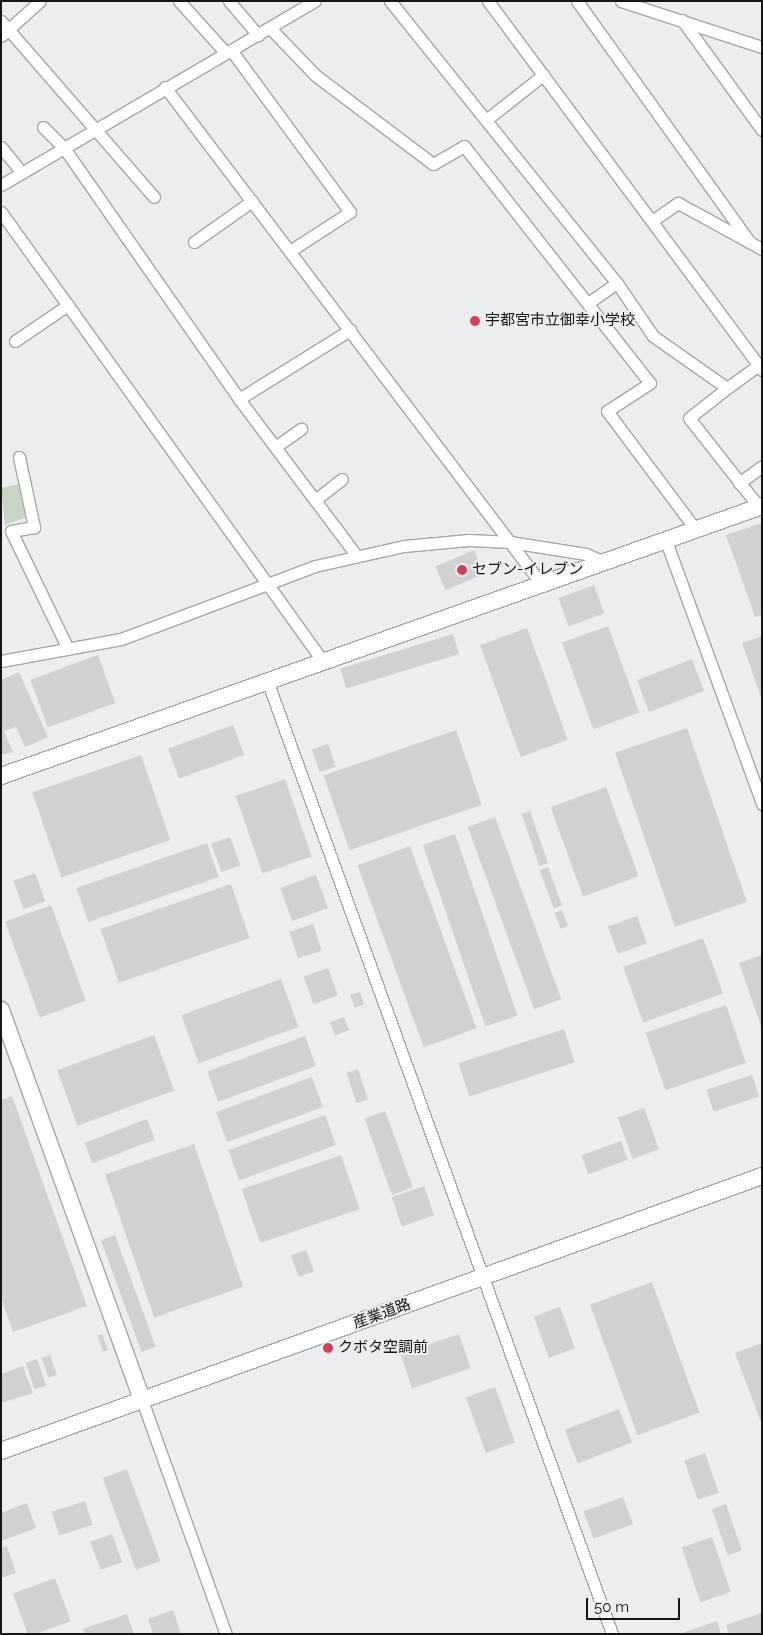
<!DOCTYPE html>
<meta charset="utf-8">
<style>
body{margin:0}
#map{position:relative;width:763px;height:1635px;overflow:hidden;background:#ecedee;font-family:Raleway,"Noto Sans JP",sans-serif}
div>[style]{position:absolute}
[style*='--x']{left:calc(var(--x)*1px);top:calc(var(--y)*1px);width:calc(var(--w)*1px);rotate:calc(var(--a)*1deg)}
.green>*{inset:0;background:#c6d5c6}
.building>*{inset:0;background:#d1d1d1;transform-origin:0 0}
.roads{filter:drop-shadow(1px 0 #a6a6a7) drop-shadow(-1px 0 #a6a6a7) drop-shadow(0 1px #a6a6a7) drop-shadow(0 -1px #a6a6a7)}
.street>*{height:11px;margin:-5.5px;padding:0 5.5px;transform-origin:5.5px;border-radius:5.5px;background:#fff}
.secondary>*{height:16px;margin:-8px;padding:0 8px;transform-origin:8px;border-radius:8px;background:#fff}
.dots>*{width:14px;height:14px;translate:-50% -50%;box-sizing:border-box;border:2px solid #ecedee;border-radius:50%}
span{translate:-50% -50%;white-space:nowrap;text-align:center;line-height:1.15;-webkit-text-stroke:4px #ecedee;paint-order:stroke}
.poi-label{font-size:15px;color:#141515}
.left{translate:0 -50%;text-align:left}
.street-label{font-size:15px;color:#141515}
.frame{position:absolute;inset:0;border:2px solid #141515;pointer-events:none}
.scale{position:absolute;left:586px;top:1598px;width:94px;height:22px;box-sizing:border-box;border:2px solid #141515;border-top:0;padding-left:6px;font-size:15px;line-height:18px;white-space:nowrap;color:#141515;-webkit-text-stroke:4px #ecedee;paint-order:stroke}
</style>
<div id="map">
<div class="green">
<div style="clip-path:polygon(20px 484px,27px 517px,5px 525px,1px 488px)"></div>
</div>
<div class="building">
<div style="clip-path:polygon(762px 523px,762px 615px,755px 617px,726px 535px)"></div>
<div style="left:474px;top:550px;width:26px;height:42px;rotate:67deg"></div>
<div style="left:594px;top:585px;width:30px;height:38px;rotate:70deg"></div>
<div style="left:608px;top:626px;width:92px;height:49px;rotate:70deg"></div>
<div style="left:527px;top:628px;width:119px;height:50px;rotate:70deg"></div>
<div style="left:453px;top:634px;width:21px;height:118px;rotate:73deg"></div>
<div style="clip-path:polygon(762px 636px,762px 697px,761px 697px,742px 643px)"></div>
<div style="left:98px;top:655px;width:51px;height:72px;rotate:70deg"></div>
<div style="left:692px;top:659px;width:34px;height:59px;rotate:69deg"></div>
<div style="clip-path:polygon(19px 672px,48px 737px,25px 747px,16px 727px,4px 731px,13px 752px,1px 755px,1px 680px)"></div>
<div style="left:233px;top:725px;width:32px;height:69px;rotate:70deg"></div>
<div style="left:687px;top:728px;width:184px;height:76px;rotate:71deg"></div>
<div style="left:456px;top:730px;width:79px;height:140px;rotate:71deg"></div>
<div style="left:328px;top:744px;width:24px;height:17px;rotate:71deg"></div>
<div style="left:141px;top:755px;width:90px;height:115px;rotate:71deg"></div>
<div style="left:285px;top:779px;width:82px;height:52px;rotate:71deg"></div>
<div style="left:606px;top:787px;width:95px;height:59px;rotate:70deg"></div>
<div style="left:530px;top:811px;width:55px;height:9px;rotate:71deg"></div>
<div style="left:495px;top:817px;width:194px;height:29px;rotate:70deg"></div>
<div style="left:455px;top:834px;width:192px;height:34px;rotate:71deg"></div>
<div style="left:230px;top:837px;width:30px;height:20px;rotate:70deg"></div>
<div style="left:207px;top:843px;width:36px;height:138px;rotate:71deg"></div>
<div style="left:410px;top:846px;width:194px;height:56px;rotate:70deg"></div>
<div style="left:548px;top:867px;width:41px;height:9px;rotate:70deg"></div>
<div style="left:35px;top:873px;width:30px;height:23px;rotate:70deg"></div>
<div style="left:316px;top:875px;width:35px;height:38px;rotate:70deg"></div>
<div style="left:231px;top:884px;width:57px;height:138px;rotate:71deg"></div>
<div style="left:51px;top:905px;width:102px;height:49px;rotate:70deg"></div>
<div style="left:562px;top:910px;width:17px;height:8px;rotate:69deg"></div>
<div style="left:637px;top:916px;width:29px;height:31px;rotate:70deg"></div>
<div style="left:313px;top:924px;width:28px;height:25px;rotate:72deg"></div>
<div style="left:703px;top:938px;width:59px;height:85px;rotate:70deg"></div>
<div style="clip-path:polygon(762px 955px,762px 1026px,761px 1026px,739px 963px)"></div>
<div style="left:328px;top:968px;width:29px;height:26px;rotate:70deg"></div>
<div style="left:281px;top:979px;width:51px;height:106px;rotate:70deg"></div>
<div style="clip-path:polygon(360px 992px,364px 1004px,355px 1008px,350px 995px)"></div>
<div style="left:726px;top:1005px;width:61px;height:85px;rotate:71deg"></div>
<div style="left:344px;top:1017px;width:14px;height:15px;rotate:69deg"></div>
<div style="left:564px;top:1029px;width:35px;height:111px;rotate:72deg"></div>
<div style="left:154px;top:1035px;width:59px;height:103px;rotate:70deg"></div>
<div style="left:305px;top:1036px;width:32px;height:104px;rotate:70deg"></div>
<div style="left:358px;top:1069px;width:32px;height:12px;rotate:72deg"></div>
<div style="left:752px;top:1075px;width:23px;height:48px;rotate:72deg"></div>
<div style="left:312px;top:1077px;width:32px;height:102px;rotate:70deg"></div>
<div style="clip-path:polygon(12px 1096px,87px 1306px,13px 1332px,1px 1298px,1px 1100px)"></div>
<div style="left:644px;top:1108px;width:44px;height:28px;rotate:70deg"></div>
<div style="left:385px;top:1111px;width:81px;height:22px;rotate:70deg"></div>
<div style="left:325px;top:1115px;width:32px;height:103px;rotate:70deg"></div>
<div style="left:147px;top:1119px;width:22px;height:67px;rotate:69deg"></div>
<div style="left:621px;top:1141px;width:20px;height:42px;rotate:70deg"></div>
<div style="left:194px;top:1144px;width:151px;height:94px;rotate:71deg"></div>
<div style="left:341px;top:1155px;width:57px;height:105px;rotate:71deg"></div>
<div style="left:424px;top:1186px;width:31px;height:34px;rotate:71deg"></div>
<div style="left:115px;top:1235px;width:119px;height:15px;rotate:70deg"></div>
<div style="left:306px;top:1250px;width:23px;height:16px;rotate:70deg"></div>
<div style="left:652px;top:1282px;width:139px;height:66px;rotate:70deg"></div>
<div style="left:560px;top:1307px;width:44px;height:28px;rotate:70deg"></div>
<div style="left:102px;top:1334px;width:17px;height:5px;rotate:69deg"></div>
<div style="left:459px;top:1334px;width:36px;height:62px;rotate:71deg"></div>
<div style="clip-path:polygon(762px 1343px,762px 1425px,735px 1353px)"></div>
<div style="left:50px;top:1355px;width:21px;height:9px;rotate:71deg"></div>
<div style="left:37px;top:1359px;width:28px;height:12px;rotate:71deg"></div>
<div style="clip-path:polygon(23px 1366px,33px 1393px,1px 1403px,1px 1374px)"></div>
<div style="left:495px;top:1387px;width:59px;height:31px;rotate:70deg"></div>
<div style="left:619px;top:1409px;width:36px;height:58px;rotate:69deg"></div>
<div style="left:705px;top:1453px;width:42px;height:22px;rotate:71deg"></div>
<div style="left:127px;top:1469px;width:98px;height:26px;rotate:70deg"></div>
<div style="left:623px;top:1497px;width:29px;height:42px;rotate:70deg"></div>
<div style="left:85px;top:1501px;width:25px;height:35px;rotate:72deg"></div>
<div style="clip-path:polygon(27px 1503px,36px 1528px,1px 1541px,1px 1513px)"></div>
<div style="left:726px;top:1504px;width:49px;height:15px;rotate:71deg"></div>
<div style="left:112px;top:1534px;width:30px;height:23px;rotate:70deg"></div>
<div style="left:712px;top:1537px;width:58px;height:32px;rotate:71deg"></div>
<div style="clip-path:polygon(7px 1546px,16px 1573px,1px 1578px,1px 1548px)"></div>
<div style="left:55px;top:1578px;width:46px;height:45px;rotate:70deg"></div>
<div style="clip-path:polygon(173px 1610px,181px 1634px,153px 1634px,148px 1619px)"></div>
<div style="clip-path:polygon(762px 1613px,762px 1634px,729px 1634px,726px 1625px)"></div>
<div style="clip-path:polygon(127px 1614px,134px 1634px,85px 1634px,83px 1629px)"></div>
<div style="clip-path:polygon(717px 1621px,721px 1634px,682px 1634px,682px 1633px)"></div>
</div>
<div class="roads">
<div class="street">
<div style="--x:179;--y:1;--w:70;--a:47.9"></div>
<div style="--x:229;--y:1;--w:45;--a:49.5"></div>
<div style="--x:390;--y:1;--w:362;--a:51.2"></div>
<div style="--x:488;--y:1;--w:460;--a:53.4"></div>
<div style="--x:577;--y:1;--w:297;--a:54.4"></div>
<div style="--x:621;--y:1;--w:148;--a:18.1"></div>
<div style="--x:682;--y:20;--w:136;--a:54"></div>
<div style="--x:1;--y:21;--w:233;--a:49"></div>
<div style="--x:270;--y:28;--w:65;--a:46.2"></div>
<div style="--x:315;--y:75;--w:148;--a:37"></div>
<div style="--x:433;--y:164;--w:36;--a:-30"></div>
<div style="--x:464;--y:146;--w:301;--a:51.9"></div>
<div style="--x:650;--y:383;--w:51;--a:146.9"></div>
<div style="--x:607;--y:411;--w:149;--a:53.2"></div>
<div style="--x:1;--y:36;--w:52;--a:-41.9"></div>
<div style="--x:231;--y:50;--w:201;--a:53.7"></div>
<div style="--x:350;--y:212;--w:72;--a:147"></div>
<div style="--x:165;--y:87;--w:626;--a:52.86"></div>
<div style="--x:486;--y:120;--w:73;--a:-38.3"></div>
<div style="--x:43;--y:127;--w:30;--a:45"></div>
<div style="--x:64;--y:148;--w:306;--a:55.1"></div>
<div style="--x:239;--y:399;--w:195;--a:53.1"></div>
<div style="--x:1;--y:147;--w:33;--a:51"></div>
<div style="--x:1;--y:185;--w:364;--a:-30.4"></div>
<div style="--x:1;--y:212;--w:555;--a:54.39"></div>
<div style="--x:652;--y:221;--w:32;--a:-35"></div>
<div style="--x:678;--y:203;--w:96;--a:28.7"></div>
<div style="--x:194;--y:242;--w:71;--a:-35.3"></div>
<div style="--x:588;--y:303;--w:35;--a:-35"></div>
<div style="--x:617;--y:283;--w:64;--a:55.8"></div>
<div style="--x:653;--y:336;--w:90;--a:35.1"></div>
<div style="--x:727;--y:388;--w:48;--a:141.7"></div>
<div style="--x:689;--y:418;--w:113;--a:51.8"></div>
<div style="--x:15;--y:341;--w:64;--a:-34.2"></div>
<div style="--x:727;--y:388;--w:39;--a:-36"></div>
<div style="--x:239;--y:399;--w:131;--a:-31.9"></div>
<div style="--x:275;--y:447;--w:32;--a:-35"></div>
<div style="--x:19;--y:457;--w:72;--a:77.9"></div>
<div style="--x:34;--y:527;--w:23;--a:170"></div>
<div style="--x:11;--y:531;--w:129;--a:64.2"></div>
<div style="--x:739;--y:483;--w:29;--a:-36"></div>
<div style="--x:315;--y:500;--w:34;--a:-38"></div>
<div style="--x:666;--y:541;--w:280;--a:69.9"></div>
<div style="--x:1;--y:661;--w:122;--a:-10.4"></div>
<div style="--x:121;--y:639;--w:207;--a:-20.6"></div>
<div style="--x:315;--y:566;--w:91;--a:-12.7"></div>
<div style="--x:404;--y:546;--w:65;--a:-5.3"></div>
<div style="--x:469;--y:540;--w:41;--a:2.8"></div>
<div style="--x:510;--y:542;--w:77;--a:9"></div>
<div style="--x:586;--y:554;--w:22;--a:24"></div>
<div style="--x:268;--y:683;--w:1011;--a:70.11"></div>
<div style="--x:142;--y:1400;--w:249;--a:70.3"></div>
</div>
<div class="secondary">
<div style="--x:1;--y:776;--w:807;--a:-19.53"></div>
<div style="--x:1;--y:1010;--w:415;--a:70.1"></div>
<div style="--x:1;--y:1451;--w:809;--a:-19.87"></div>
</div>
</div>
<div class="dots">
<div style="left:475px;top:321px;background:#d04058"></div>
<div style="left:462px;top:570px;background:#d04058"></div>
<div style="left:328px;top:1348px;background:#d04058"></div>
</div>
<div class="poi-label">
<span class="left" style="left:485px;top:321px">宇都宮市立御幸小学校</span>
<span class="left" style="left:472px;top:570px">セブン-イレブン</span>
<span class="left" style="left:338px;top:1348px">クボタ空調前</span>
</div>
<div class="street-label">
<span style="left:382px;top:1314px;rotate:-20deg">産業道路</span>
</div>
<div class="frame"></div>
<div class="scale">50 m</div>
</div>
